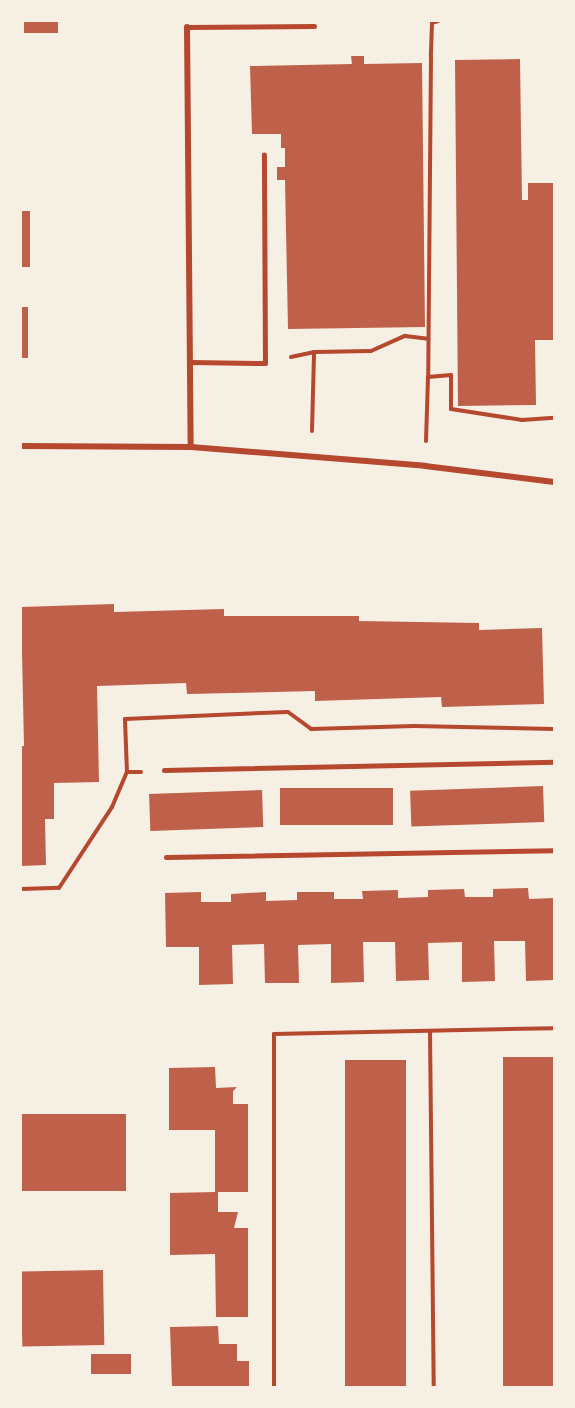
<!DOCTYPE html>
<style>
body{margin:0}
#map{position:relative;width:575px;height:1408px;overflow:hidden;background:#f6efe4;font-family:"Fira Sans Condensed",sans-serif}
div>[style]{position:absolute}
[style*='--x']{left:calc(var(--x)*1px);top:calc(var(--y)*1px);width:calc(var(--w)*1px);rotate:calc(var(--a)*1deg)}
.building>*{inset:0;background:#bf614a;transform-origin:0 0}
.path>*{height:4px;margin:-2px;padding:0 2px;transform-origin:2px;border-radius:2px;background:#b5482f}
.service>*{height:4.5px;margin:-2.25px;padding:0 2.25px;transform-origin:2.25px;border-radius:2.25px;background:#b5482f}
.minor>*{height:6px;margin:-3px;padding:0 3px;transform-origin:3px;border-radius:3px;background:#b5482f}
span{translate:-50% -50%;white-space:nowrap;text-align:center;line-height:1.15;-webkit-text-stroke:6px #f6efe4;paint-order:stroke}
.frame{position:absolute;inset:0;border:22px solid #f6efe4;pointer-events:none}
</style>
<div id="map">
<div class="building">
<div style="left:24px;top:21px;width:34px;height:12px"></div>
<div style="clip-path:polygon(351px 56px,364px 56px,364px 64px,422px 63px,425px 327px,288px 329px,285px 180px,277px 180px,277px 167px,285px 167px,285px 148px,281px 148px,281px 134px,252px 134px,250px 66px,352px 64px)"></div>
<div style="clip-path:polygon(520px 59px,522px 200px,528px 200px,528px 183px,554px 183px,554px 340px,535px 340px,536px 405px,458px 406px,455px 60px)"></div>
<div style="left:21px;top:211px;width:9px;height:56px"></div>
<div style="left:21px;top:307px;width:7px;height:51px"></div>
<div style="clip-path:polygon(114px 604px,114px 612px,224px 609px,224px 616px,359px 616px,359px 621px,479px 623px,479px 630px,542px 628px,544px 704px,442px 707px,441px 697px,315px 701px,315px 691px,187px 694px,186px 683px,97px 686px,99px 782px,54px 783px,54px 819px,45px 819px,46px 865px,21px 866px,21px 746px,24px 746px,21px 607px)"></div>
<div style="left:543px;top:786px;width:36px;height:133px;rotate:88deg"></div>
<div style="left:393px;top:788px;width:37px;height:113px;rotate:90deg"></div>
<div style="left:262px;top:790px;width:37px;height:113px;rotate:88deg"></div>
<div style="clip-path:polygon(528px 888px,529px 899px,554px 898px,554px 980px,526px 981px,525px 941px,494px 941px,495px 981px,462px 982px,462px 942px,428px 943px,429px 980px,396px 981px,395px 942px,363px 942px,364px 982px,331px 983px,331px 944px,298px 945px,299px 983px,265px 983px,264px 944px,232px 945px,233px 984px,199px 985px,199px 947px,166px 947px,165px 893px,201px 892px,201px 902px,231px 902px,231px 894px,266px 892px,266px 901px,297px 900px,297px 892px,334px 892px,334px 899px,363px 899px,362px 891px,398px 890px,398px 898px,428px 897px,428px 890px,464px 889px,465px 897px,493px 897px,493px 889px)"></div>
<div style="left:554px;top:1057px;width:330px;height:51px;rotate:90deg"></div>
<div style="left:345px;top:1060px;width:61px;height:327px"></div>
<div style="clip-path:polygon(215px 1067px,216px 1088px,237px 1087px,233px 1091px,233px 1104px,248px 1104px,248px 1192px,218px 1192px,218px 1212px,238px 1212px,234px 1228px,248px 1228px,248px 1317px,216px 1317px,215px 1254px,170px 1255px,170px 1193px,215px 1192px,215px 1130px,169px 1130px,169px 1068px)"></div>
<div style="left:21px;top:1114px;width:105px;height:77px"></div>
<div style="left:103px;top:1270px;width:75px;height:82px;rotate:89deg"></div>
<div style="clip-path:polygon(218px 1326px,219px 1344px,237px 1344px,237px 1361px,249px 1361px,249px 1387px,172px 1387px,170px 1327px)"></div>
<div style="left:131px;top:1354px;width:20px;height:40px;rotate:90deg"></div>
</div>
<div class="path">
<div style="--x:438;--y:21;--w:6;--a:162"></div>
<div style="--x:432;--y:23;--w:34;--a:92"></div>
<div style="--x:431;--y:57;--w:320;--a:90.5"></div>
<div style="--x:428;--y:377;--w:23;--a:-5"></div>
<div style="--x:451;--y:375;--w:34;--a:90"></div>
<div style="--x:451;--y:409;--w:72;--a:8.8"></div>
<div style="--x:522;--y:420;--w:32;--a:-4"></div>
<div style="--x:291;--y:357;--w:24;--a:-12"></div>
<div style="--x:312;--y:431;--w:79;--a:-88.5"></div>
<div style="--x:314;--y:352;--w:57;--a:-1"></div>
<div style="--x:371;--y:351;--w:37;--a:-24"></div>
<div style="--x:405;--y:336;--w:23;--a:7"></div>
<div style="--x:426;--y:441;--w:64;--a:-88.2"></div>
<div style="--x:127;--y:772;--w:14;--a:0"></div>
<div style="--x:21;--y:889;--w:38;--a:-2"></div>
<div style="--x:59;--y:888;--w:97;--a:-56.8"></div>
<div style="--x:112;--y:807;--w:38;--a:-67"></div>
<div style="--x:127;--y:772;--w:53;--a:-92.2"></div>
<div style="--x:125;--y:719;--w:163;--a:-2.5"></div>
<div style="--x:288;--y:712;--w:29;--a:36"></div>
<div style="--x:311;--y:729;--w:103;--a:-1.7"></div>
<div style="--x:414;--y:726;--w:140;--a:1.2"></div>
<div style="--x:430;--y:1031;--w:356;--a:89.4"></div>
<div style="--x:274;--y:1387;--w:353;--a:-90"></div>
<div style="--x:274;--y:1034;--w:280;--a:-1.2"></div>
</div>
<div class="service">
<div style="--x:187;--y:27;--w:127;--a:-0.5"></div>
<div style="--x:190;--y:362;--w:75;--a:0.8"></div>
<div style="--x:265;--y:363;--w:208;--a:-90.3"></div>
<div style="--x:164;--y:770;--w:390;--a:-1.2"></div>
<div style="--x:166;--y:857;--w:388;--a:-1"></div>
</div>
<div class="minor">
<div style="--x:187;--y:27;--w:420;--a:89.5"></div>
<div style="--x:21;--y:446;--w:170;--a:0.3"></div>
<div style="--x:191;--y:447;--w:235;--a:4.6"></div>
<div style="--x:425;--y:466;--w:130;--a:7.1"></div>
</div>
<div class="frame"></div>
</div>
